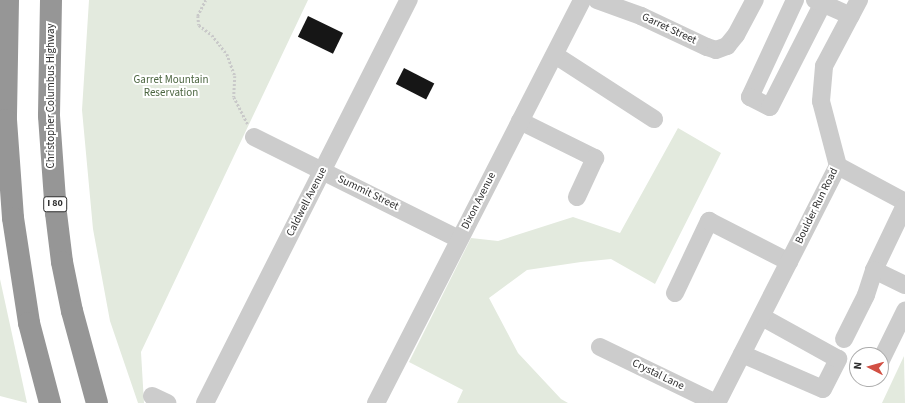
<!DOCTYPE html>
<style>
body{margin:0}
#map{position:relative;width:905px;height:403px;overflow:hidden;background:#fff;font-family:"Source Sans 3",sans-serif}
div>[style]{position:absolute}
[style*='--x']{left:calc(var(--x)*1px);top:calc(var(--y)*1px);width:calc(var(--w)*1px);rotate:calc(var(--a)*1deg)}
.green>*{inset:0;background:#e3eade}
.building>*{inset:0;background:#161616;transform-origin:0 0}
.path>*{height:2.5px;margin-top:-1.25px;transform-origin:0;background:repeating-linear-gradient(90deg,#c9c9c9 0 2px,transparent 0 4px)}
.minor>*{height:18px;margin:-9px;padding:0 9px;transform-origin:9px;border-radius:9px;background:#ccc}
.highway>*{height:22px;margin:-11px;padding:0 11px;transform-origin:11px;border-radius:11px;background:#969696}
span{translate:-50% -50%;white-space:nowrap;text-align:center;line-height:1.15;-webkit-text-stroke:4px #fff;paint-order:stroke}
.shield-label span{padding:1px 3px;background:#fff;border:1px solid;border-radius:3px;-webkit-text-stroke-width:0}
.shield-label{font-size:10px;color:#2f2f2f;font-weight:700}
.street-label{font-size:11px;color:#2f2f2f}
.park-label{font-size:11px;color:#4c6641}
.north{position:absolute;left:849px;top:347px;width:40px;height:40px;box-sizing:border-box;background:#fff;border:1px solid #acacac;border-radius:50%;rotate:276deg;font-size:11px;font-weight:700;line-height:16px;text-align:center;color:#2f2f2f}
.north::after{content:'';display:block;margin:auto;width:14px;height:18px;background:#d25044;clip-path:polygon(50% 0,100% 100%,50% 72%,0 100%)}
</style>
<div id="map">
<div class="green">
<div style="clip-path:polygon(89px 0,308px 0,141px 352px,144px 403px,138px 403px,110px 321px,93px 229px,82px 110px)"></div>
<div style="clip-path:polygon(678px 128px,721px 153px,655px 284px,611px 259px,581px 262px,527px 270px,489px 298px,518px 353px,561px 399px,568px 403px,457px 403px,463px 390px,409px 362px,471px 238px,498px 241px,573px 217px,620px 233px)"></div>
<div style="clip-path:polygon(0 279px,27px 403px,0 396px)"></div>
<div style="clip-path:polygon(904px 356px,905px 403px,882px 403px)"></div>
</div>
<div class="building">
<div style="left:308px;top:16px;width:39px;height:23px;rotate:26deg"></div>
<div style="left:404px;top:68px;width:34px;height:18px;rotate:27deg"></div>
</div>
<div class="path">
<div style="--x:206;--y:0;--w:18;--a:117"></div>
<div style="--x:198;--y:16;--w:9;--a:84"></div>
<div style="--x:199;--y:25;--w:16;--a:38"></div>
<div style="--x:212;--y:35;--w:24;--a:52"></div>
<div style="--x:227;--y:54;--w:23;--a:70"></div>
<div style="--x:235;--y:76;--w:21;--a:93"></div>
<div style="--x:234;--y:97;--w:30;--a:63"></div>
</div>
<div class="minor">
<div style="--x:597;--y:0;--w:47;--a:20"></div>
<div style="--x:641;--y:16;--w:73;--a:25.2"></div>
<div style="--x:707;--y:47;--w:9;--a:18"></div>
<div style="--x:716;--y:50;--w:12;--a:-20"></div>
<div style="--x:727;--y:46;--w:14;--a:-51"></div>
<div style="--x:736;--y:35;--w:40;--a:-62"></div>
<div style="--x:795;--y:0;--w:107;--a:114.9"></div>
<div style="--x:750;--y:97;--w:22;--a:27"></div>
<div style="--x:770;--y:107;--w:117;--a:-63"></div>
<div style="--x:815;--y:0;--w:39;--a:24"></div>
<div style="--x:555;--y:55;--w:118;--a:32.9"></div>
<div style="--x:520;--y:121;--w:84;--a:26.3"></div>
<div style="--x:595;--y:158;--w:43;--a:114.8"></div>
<div style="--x:254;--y:137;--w:229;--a:26.5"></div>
<div style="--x:838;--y:166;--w:76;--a:28.2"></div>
<div style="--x:905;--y:205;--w:72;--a:115.5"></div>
<div style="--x:874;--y:270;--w:34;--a:26"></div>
<div style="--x:675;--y:293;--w:80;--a:-64.7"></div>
<div style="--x:709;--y:221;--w:90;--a:27.1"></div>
<div style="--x:844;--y:339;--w:49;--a:-63.4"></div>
<div style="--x:866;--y:295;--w:26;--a:-72"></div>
<div style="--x:600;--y:347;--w:129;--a:25.8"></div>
<div style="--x:742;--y:354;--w:88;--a:23.4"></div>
<div style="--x:823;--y:389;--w:34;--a:-63"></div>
<div style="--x:838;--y:359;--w:87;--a:-151.1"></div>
<div style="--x:881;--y:360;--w:55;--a:-63.9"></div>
<div style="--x:152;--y:396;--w:17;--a:25"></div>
<div style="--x:205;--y:403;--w:452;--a:-63.2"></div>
<div style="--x:376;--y:403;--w:453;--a:-62.9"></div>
<div style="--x:717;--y:403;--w:266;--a:-63"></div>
<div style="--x:838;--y:166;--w:67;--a:-104.7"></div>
<div style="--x:821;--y:101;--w:35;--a:-85"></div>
<div style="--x:824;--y:66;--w:75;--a:-62.1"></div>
</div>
<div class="highway">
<div style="--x:8;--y:0;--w:120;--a:91"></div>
<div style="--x:6;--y:120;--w:98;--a:85.9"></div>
<div style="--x:13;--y:218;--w:106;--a:81.3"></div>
<div style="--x:29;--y:323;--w:83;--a:75.3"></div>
<div style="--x:51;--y:0;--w:116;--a:91"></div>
<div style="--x:49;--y:116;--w:97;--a:85.9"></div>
<div style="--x:56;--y:213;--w:49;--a:83"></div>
<div style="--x:62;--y:262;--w:50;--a:78.5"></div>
<div style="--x:72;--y:311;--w:95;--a:74.8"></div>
</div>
<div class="shield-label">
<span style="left:55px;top:204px">I 80</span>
</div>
<div class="street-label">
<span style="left:669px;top:29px;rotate:25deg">Garret Street</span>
<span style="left:51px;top:96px;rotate:-90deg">Christopher Columbus Highway</span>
<span style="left:368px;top:193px;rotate:26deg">Summit Street</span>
<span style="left:479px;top:201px;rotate:-63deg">Dixon Avenue</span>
<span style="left:307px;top:202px;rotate:-63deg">Caldwell Avenue</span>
<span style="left:817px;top:206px;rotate:-64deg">Boulder Run Road</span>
<span style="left:658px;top:375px;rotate:26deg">Crystal Lane</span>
</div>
<div class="park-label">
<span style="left:171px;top:87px">Garret Mountain<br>Reservation</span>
</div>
<div class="north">N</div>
</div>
